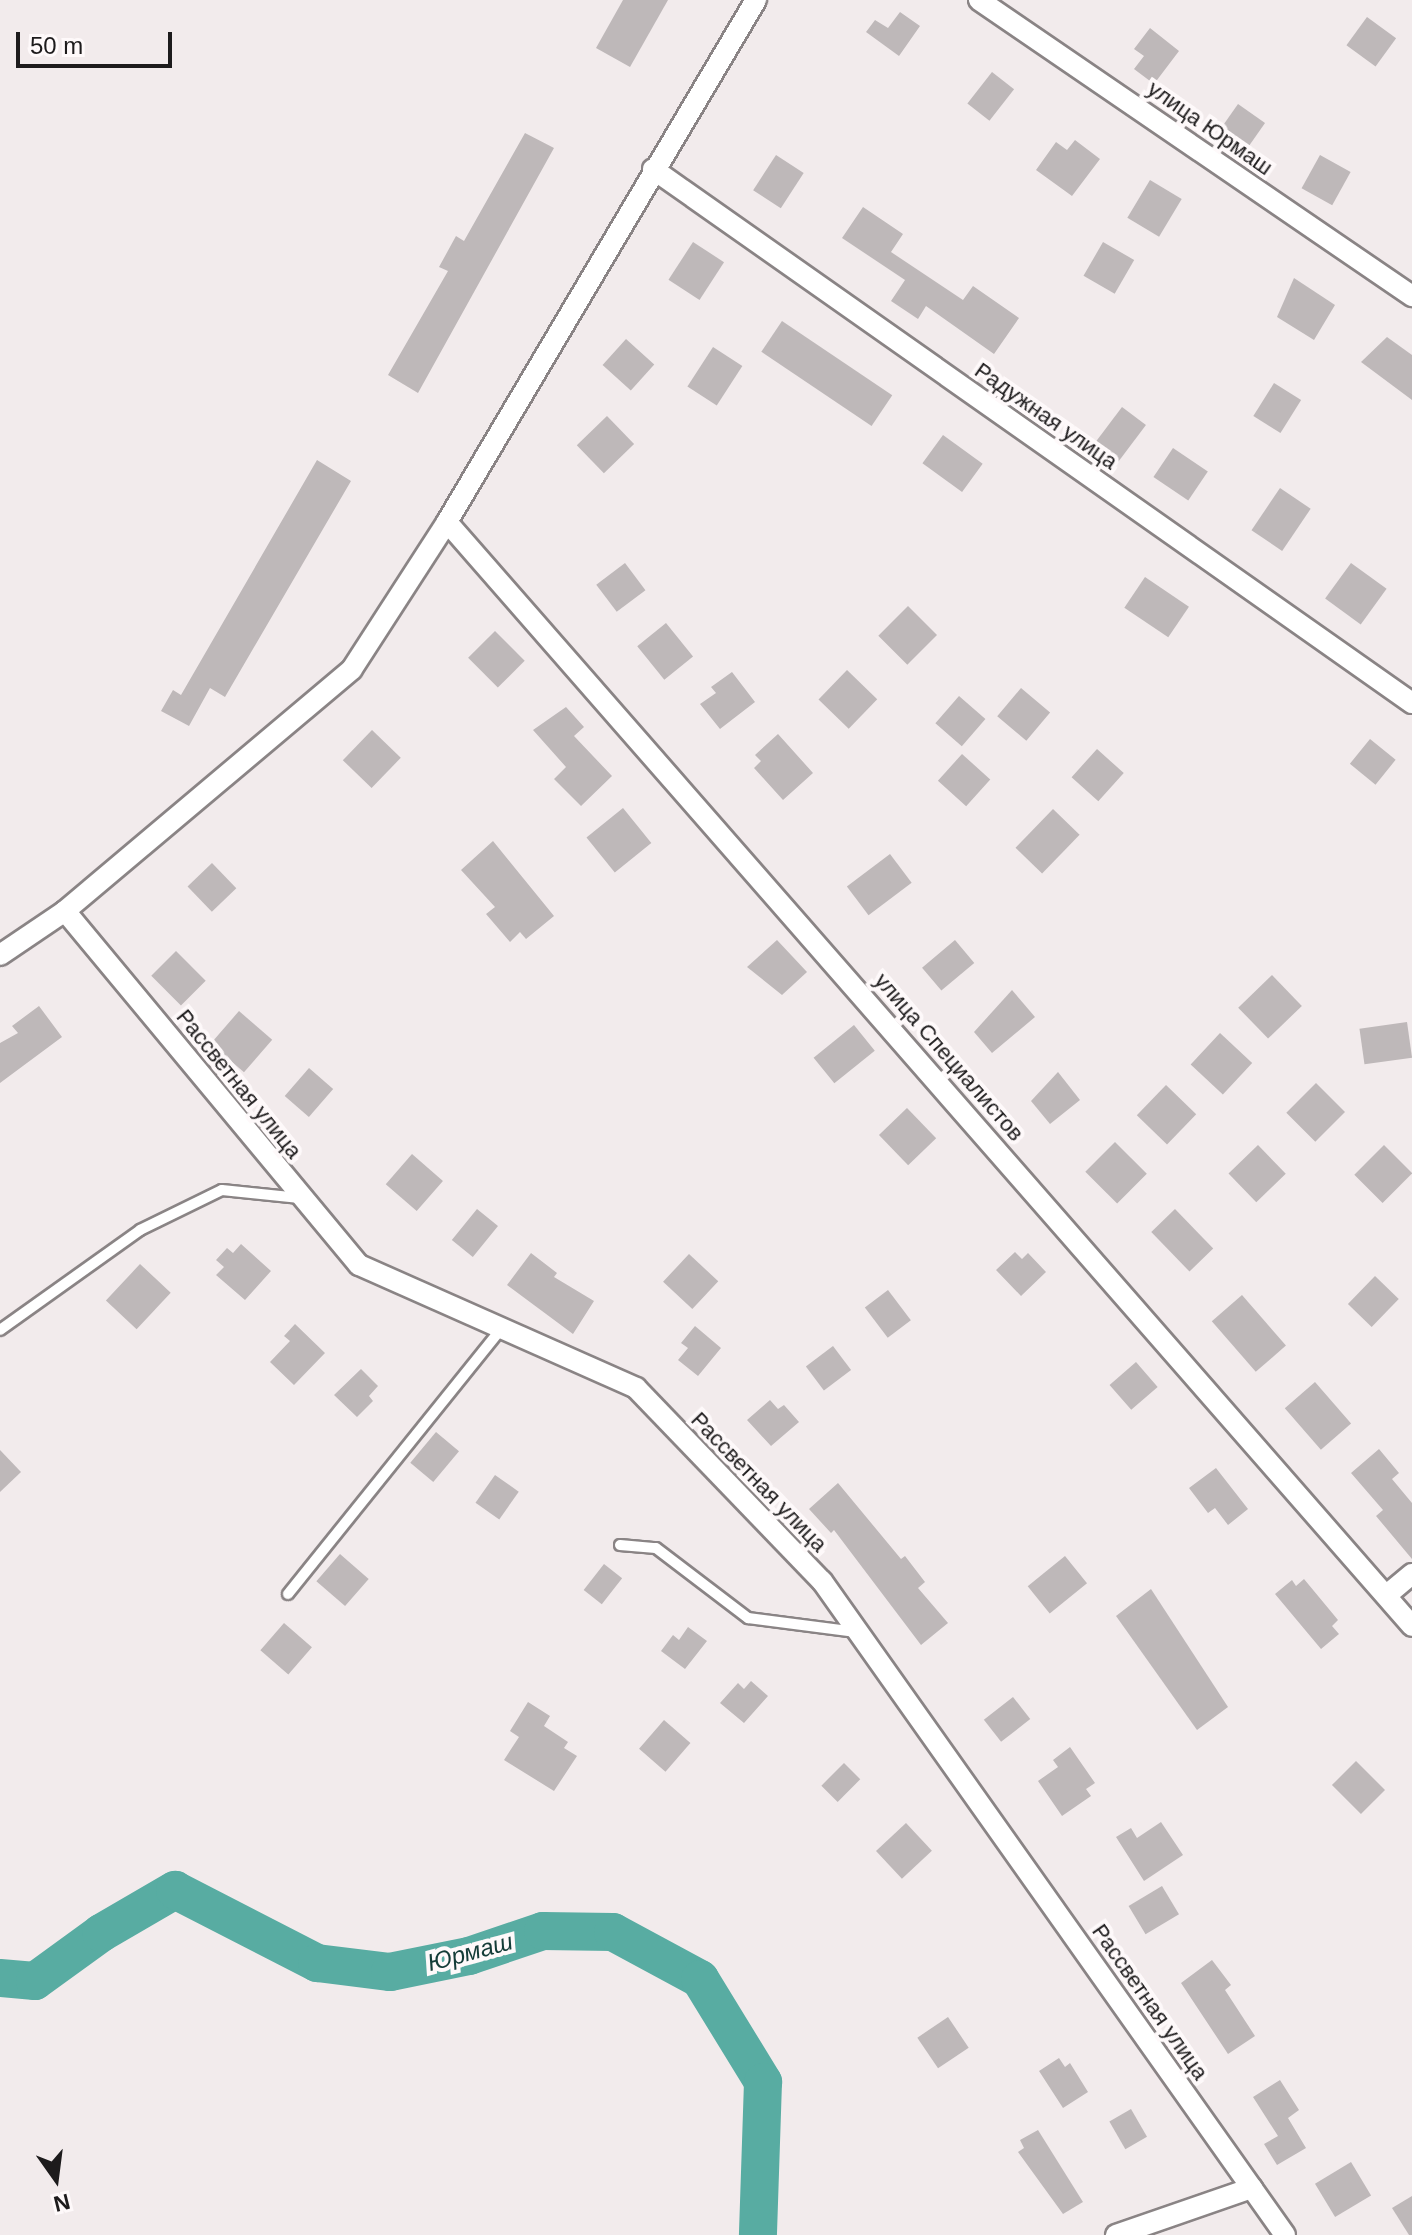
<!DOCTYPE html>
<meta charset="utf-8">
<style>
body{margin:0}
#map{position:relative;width:1412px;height:2235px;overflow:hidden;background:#f2ebec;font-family:Arial,sans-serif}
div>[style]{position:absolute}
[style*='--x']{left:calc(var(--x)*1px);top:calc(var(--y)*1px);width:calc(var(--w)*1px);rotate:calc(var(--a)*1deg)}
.river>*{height:38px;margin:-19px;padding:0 19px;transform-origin:19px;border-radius:19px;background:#58aca2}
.building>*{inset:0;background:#beb8b9;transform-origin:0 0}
.roads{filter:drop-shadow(2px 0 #8a8485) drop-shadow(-2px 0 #8a8485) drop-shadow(0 2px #8a8485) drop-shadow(0 -2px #8a8485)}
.lane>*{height:10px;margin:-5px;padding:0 5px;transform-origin:5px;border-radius:5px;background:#fff}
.street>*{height:20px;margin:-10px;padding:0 10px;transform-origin:10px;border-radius:10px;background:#fff}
span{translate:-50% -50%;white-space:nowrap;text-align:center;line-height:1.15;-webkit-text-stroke:8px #fef9fa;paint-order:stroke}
.street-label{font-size:22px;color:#1d1b1c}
.water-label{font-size:24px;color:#143c38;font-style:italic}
.north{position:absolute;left:16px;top:2139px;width:80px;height:80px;-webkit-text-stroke:6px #fef9fa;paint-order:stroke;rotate:166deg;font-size:22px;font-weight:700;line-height:32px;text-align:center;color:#1d1b1c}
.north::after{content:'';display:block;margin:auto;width:28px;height:36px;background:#1d1b1c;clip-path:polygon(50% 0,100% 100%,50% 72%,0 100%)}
.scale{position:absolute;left:16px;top:32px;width:156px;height:36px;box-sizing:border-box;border:4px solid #1d1b1c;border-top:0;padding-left:10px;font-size:24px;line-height:28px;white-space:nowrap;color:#1d1b1c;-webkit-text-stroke:6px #fef9fa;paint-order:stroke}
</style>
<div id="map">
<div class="river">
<div style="--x:0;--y:1978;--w:35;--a:5"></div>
<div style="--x:35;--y:1981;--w:82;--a:-36"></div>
<div style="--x:101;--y:1933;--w:86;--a:-30.2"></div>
<div style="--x:175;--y:1890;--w:160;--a:27.2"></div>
<div style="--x:317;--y:1963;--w:74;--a:7"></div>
<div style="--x:390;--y:1972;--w:81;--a:-11.4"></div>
<div style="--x:469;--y:1956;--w:78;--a:-18.7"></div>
<div style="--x:543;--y:1931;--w:70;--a:0.8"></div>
<div style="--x:613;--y:1932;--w:99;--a:28.4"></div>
<div style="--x:700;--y:1979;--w:121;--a:58.5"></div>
<div style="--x:763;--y:2082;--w:153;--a:91.9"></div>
</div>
<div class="building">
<div style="clip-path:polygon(623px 0,668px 0,630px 67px,596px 48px)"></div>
<div style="clip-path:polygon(900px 12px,920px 26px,899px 56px,866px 32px,875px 20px,888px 28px)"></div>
<div style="left:1367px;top:17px;width:36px;height:35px;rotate:36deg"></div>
<div style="clip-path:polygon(1150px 28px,1179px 51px,1154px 84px,1134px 69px,1144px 56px,1134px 49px)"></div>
<div style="left:992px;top:72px;width:28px;height:40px;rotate:38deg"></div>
<div style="left:1238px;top:104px;width:33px;height:40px;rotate:35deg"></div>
<div style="clip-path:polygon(525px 133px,554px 148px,418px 393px,388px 375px,448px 271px,439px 267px,456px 236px,464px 241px)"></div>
<div style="clip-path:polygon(1075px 140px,1100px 159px,1072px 196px,1036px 170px,1056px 142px,1067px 150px)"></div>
<div style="left:776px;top:155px;width:33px;height:42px;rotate:33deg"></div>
<div style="left:1320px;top:155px;width:35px;height:38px;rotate:29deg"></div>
<div style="left:1150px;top:180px;width:37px;height:44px;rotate:31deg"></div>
<div style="clip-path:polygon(863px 207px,903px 234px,891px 252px,963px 300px,973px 286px,1019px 318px,994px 354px,926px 306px,918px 319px,891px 301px,905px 280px,842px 238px)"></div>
<div style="left:693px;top:242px;width:37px;height:45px;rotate:33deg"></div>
<div style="left:1103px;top:242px;width:36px;height:39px;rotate:30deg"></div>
<div style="clip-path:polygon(1294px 278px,1335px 305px,1314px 340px,1277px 317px)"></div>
<div style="left:782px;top:321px;width:133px;height:37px;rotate:34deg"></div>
<div style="clip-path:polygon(1387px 337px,1412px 355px,1412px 400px,1361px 362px)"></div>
<div style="left:626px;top:339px;width:38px;height:35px;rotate:42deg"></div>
<div style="left:713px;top:347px;width:35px;height:47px;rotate:33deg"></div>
<div style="left:1274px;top:383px;width:32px;height:39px;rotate:32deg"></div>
<div style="left:1122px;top:407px;width:30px;height:46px;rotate:37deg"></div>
<div style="left:607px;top:416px;width:39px;height:42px;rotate:46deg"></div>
<div style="left:943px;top:435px;width:49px;height:35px;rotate:36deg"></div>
<div style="left:1173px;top:448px;width:42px;height:35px;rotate:34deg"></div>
<div style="clip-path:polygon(317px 460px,351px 481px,225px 697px,210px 688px,189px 726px,161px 711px,173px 690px,181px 695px)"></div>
<div style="left:1280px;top:488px;width:37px;height:51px;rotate:34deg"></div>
<div style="left:625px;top:563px;width:34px;height:36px;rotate:53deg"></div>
<div style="left:1351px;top:563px;width:44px;height:44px;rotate:36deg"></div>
<div style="left:1145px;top:577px;width:53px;height:37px;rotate:34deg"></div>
<div style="left:908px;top:606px;width:41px;height:42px;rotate:45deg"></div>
<div style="left:666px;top:623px;width:43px;height:37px;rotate:51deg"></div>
<div style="left:495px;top:631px;width:42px;height:38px;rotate:45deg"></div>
<div style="left:847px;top:670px;width:42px;height:41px;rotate:44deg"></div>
<div style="clip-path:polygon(732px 672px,755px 702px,720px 729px,700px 704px,716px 693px,711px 687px)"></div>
<div style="left:1021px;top:688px;width:38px;height:37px;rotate:40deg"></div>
<div style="left:959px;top:696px;width:35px;height:36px;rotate:41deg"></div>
<div style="clip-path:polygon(566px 707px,584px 727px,574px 736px,612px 776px,581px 806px,554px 779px,566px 767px,533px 730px)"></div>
<div style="left:372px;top:730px;width:40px;height:42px;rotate:44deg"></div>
<div style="clip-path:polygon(778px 734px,813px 773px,783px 800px,754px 768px,761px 761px,755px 755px)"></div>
<div style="left:1370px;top:739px;width:33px;height:32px;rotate:39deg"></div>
<div style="left:1097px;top:749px;width:36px;height:38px;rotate:42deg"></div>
<div style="left:962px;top:754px;width:38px;height:36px;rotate:42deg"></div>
<div style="left:623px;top:808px;width:45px;height:47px;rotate:51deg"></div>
<div style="left:1053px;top:809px;width:37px;height:54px;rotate:44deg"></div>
<div style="clip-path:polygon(493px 841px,554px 916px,526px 939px,520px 932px,510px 942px,486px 914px,495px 907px,461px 870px)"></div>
<div style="left:890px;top:854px;width:36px;height:54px;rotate:53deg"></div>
<div style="left:212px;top:863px;width:35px;height:34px;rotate:46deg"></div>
<div style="clip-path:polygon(777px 940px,807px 972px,782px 995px,747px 967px)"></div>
<div style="left:955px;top:940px;width:30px;height:43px;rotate:50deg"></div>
<div style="left:176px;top:951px;width:42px;height:35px;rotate:45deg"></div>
<div style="left:1272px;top:975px;width:43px;height:47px;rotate:46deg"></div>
<div style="clip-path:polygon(1012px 990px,1035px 1017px,992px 1053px,974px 1032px)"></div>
<div style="clip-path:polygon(39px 1006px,62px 1037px,0 1083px,0 1043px,18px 1033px,12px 1026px)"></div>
<div style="left:239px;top:1011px;width:44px;height:43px;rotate:41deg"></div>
<div style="left:1407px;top:1022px;width:36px;height:48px;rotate:82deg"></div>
<div style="left:854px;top:1025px;width:33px;height:52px;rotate:51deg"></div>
<div style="left:1220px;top:1033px;width:44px;height:43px;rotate:43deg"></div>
<div style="left:309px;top:1068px;width:32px;height:37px;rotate:41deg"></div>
<div style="clip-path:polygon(1058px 1072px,1080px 1100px,1050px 1124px,1031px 1101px)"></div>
<div style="left:1316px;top:1083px;width:41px;height:42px;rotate:45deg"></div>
<div style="left:1166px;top:1085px;width:42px;height:42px;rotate:44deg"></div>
<div style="left:907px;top:1108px;width:42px;height:39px;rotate:46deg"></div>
<div style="left:1115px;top:1142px;width:45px;height:42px;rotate:45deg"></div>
<div style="left:1258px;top:1145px;width:40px;height:41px;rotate:46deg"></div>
<div style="left:1384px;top:1145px;width:40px;height:42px;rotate:45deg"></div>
<div style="left:412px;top:1154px;width:41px;height:40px;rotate:41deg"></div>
<div style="left:477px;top:1209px;width:27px;height:40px;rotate:39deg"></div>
<div style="left:1175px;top:1209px;width:55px;height:33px;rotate:46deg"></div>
<div style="clip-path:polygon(241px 1244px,271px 1271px,245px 1300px,216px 1275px,224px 1267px,216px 1260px,227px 1248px,233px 1253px)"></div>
<div style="clip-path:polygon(1015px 1252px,1022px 1259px,1028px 1253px,1046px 1272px,1021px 1296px,996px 1270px)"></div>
<div style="clip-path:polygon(531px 1253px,557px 1273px,554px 1277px,594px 1301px,573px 1334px,507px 1285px)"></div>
<div style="left:689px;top:1254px;width:40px;height:38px;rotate:43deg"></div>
<div style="left:140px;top:1264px;width:42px;height:50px;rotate:43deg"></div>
<div style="left:1375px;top:1276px;width:33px;height:39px;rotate:44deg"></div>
<div style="left:888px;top:1290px;width:38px;height:29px;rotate:53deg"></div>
<div style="left:1242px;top:1295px;width:67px;height:40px;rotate:49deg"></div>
<div style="clip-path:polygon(295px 1324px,325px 1353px,294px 1385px,270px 1362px,290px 1341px,284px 1336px)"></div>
<div style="clip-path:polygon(695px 1326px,721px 1348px,698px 1376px,678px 1360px,688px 1348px,681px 1343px)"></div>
<div style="left:833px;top:1346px;width:30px;height:34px;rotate:53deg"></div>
<div style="left:1136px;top:1362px;width:33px;height:35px;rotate:49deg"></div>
<div style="clip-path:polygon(361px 1369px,378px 1386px,369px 1396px,373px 1401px,357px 1417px,334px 1395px)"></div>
<div style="left:1315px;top:1382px;width:55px;height:40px;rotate:49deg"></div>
<div style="clip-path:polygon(770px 1400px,778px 1409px,784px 1405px,799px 1422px,771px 1446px,747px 1420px)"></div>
<div style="left:436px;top:1432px;width:30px;height:40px;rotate:40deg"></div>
<div style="clip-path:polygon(1379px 1449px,1399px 1473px,1392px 1479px,1412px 1503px,1412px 1559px,1376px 1516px,1383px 1510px,1351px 1473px)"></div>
<div style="clip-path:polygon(0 1450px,21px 1472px,0 1492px)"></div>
<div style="clip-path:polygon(1216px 1468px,1248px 1509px,1228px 1525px,1215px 1508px,1208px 1513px,1189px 1488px)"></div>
<div style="left:495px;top:1475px;width:29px;height:34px;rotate:35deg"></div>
<div style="clip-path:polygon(838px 1483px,901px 1559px,905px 1556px,925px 1582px,918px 1588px,948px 1623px,921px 1645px,834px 1530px,831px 1533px,809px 1509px)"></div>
<div style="left:340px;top:1554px;width:38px;height:36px;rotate:41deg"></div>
<div style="left:1065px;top:1556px;width:35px;height:48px;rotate:51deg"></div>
<div style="left:604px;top:1564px;width:23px;height:33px;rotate:38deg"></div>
<div style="clip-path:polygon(1304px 1579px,1338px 1620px,1332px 1626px,1339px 1634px,1321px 1649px,1275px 1594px,1292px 1580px,1296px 1586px)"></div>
<div style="clip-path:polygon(1151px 1589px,1228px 1707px,1197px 1730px,1116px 1616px)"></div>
<div style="left:284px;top:1623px;width:37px;height:36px;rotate:41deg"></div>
<div style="clip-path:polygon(688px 1627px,707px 1641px,685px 1669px,661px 1651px,673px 1635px,679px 1640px)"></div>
<div style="clip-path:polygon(751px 1681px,768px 1696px,744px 1723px,720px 1703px,738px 1683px,744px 1689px)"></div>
<div style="left:1013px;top:1697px;width:28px;height:37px;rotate:52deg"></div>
<div style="clip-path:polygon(528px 1702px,550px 1716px,544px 1726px,568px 1742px,564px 1748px,577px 1756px,554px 1791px,504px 1760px,519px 1737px,510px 1731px)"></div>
<div style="left:664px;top:1720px;width:35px;height:38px;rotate:41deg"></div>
<div style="clip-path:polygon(1070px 1747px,1095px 1783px,1086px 1789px,1091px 1796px,1062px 1816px,1038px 1781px,1058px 1767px,1053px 1760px)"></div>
<div style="left:1356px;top:1761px;width:41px;height:34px;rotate:45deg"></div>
<div style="left:844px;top:1763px;width:23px;height:32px;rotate:45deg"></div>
<div style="clip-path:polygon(1161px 1822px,1183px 1855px,1144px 1881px,1116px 1837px,1131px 1828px,1137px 1838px)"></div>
<div style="left:906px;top:1823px;width:38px;height:41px;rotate:47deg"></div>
<div style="left:1162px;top:1886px;width:33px;height:39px;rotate:59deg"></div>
<div style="clip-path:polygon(1212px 1960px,1231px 1985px,1225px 1990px,1255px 2036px,1228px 2054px,1181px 1983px)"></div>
<div style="left:948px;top:2017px;width:37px;height:37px;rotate:56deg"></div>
<div style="clip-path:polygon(1059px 2058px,1065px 2067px,1070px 2063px,1088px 2092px,1063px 2108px,1039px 2071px)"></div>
<div style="clip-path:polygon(1280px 2080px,1299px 2110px,1288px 2118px,1306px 2148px,1277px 2165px,1264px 2144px,1278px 2136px,1253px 2097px)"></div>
<div style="left:1131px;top:2109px;width:32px;height:25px;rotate:60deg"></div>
<div style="clip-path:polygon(1038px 2130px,1083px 2202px,1063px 2214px,1018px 2152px,1024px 2148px,1020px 2140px)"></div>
<div style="left:1351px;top:2162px;width:39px;height:42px;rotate:59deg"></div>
<div style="clip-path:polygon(1412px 2196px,1412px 2235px,1409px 2235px,1392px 2208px)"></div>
</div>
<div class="roads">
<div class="lane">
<div style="--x:0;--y:1330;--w:172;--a:-35.5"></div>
<div style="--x:140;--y:1230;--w:91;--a:-26"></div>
<div style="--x:222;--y:1190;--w:78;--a:5.9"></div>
<div style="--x:620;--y:1545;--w:36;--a:5"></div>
<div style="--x:656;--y:1548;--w:116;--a:37.3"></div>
<div style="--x:748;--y:1618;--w:109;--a:7.4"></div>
<div style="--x:288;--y:1594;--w:341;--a:-51.2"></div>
</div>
<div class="street">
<div style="--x:979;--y:0;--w:525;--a:34.36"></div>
<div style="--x:653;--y:169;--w:928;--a:35.13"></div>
<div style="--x:447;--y:522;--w:1466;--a:48.84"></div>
<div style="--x:65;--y:911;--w:460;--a:50.3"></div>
<div style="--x:359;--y:1265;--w:303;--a:23.9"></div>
<div style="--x:636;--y:1388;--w:268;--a:46.1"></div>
<div style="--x:822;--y:1581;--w:801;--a:54.7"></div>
<div style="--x:0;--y:955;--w:78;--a:-34.1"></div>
<div style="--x:65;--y:911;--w:375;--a:-40.1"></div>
<div style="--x:352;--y:669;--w:175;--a:-57.1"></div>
<div style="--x:447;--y:522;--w:607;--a:-59.38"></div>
<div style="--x:1388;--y:1594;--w:31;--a:-40"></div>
<div style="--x:1116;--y:2235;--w:144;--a:-19.1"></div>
</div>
</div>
<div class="street-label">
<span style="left:1210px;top:128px;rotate:35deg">улица Юрмаш</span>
<span style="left:1046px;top:416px;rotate:35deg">Радужная улица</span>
<span style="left:949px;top:1057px;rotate:49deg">улица Специалистов</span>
<span style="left:239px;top:1084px;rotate:51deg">Рассветная улица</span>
<span style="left:759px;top:1482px;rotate:46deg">Рассветная улица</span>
<span style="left:1150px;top:2002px;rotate:55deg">Рассветная улица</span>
</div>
<div class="water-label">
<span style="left:470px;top:1952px;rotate:-15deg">Юрмаш</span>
</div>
<div class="north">N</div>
<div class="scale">50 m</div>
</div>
